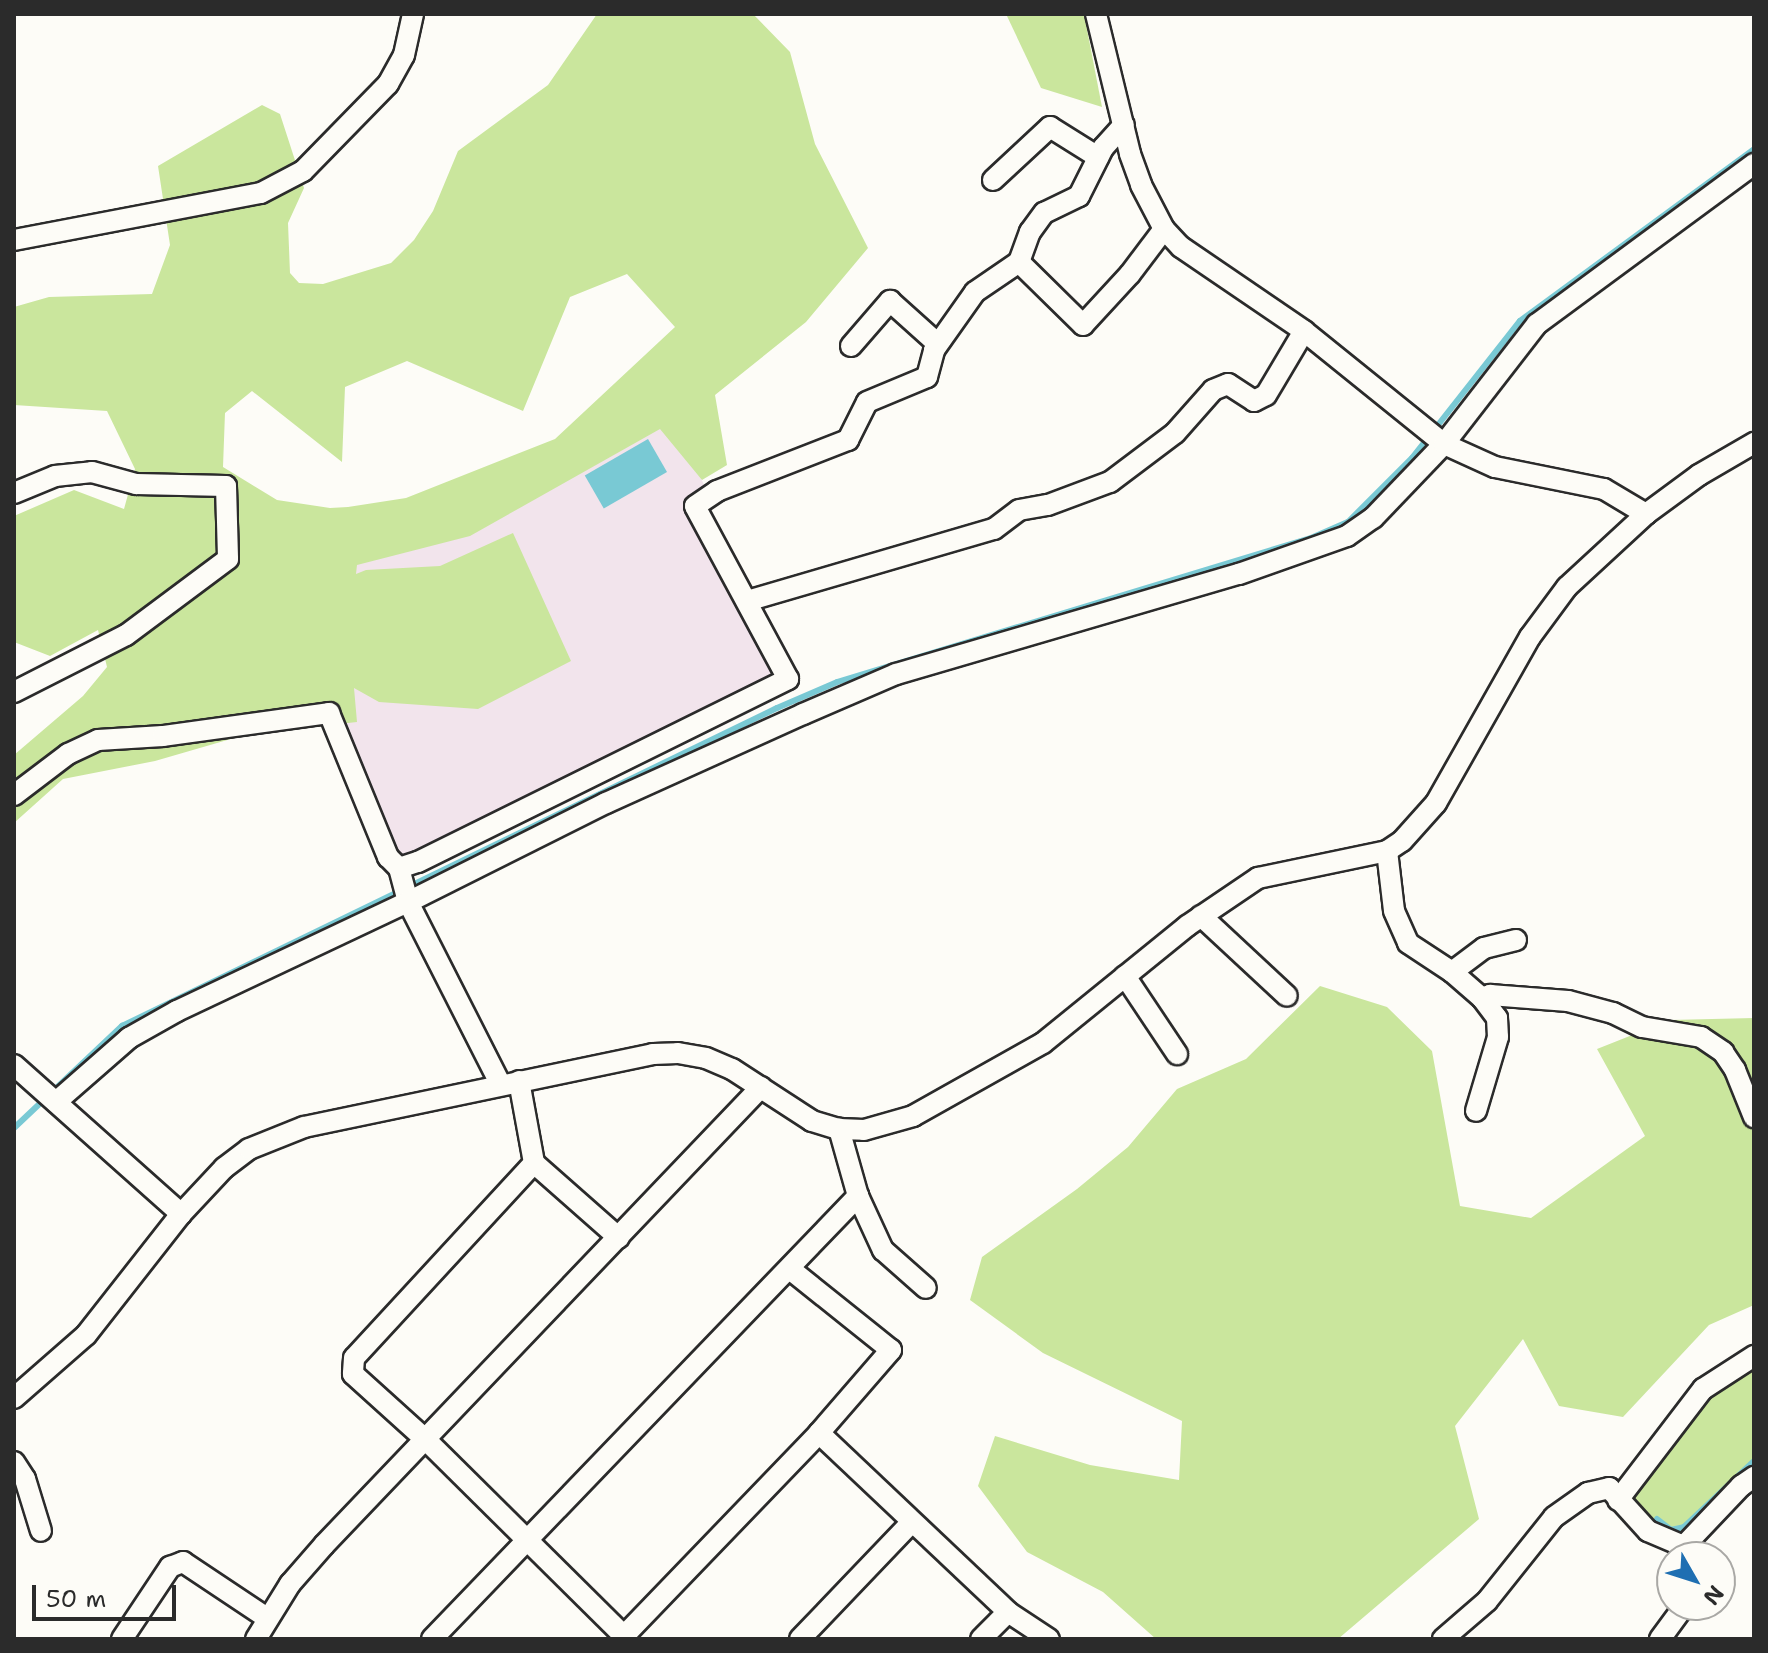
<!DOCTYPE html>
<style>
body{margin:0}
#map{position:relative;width:1768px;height:1653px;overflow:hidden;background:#fdfcf7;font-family:"Shantell Sans",sans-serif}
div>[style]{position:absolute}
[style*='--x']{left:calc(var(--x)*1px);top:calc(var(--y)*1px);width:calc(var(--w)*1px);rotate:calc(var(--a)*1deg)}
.built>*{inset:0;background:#f2e4ec}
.green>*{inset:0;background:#cae69d}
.water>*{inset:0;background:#79c9d4;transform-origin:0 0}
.stream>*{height:6px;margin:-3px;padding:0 3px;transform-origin:3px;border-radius:3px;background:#79c9d4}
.roads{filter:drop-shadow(2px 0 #2b2b2b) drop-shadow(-2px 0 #2b2b2b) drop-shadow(0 2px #2b2b2b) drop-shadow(0 -2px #2b2b2b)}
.minor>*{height:20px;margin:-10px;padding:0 10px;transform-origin:10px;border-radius:10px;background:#fdfcf7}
span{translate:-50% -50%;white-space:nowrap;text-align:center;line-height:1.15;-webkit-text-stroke:7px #fdfcf7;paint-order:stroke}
.frame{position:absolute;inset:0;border:16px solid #2b2b2b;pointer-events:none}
.north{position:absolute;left:1656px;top:1541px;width:80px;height:80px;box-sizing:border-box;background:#fdfcf7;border:2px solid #a9a8a5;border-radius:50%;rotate:129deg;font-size:22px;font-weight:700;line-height:32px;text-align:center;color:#2b2b2b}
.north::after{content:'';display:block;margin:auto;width:28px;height:36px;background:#1f6fb2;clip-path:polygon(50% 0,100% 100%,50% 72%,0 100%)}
.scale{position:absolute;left:32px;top:1585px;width:144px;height:36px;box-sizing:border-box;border:4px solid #2b2b2b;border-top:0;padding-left:10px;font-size:24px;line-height:28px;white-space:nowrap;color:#2b2b2b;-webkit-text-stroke:6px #fdfcf7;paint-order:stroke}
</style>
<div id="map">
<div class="built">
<div style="clip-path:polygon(665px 403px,707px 491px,689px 501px,780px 673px,402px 862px,391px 855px,278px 565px)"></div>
</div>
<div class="green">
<div style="clip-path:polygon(evenodd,597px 14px,753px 14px,790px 52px,815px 144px,868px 248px,806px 322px,715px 395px,727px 465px,702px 480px,660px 429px,470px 536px,357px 565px,356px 574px,366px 570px,440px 566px,513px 533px,571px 661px,478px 709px,379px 702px,354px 688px,357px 722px,248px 734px,155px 761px,63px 779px,14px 823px,14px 755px,83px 696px,107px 667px,98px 630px,50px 656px,14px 642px,14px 516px,74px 490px,124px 509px,135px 469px,107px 411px,14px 405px,14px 307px,49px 297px,152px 294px,170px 245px,158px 166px,262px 105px,280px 114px,304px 188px,288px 223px,290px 273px,299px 283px,323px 284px,391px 263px,414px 240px,433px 211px,458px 151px,548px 85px,597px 14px,627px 274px,675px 327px,555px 439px,406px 498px,348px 507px,330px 508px,277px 500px,223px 467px,225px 413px,252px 391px,342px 462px,345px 387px,407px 361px,523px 411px,570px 297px,627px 274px)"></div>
<div style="clip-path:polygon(1006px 14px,1084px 14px,1102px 107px,1041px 88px)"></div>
<div style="clip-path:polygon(1320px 986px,1387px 1007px,1432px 1051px,1460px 1206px,1531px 1218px,1645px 1136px,1597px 1049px,1670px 1020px,1754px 1018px,1754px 1305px,1709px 1325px,1623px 1417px,1559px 1406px,1523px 1339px,1455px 1426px,1479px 1519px,1338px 1639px,1156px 1639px,1103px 1592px,1027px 1552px,978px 1486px,995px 1436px,1090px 1465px,1179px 1480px,1182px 1421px,1043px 1353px,970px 1300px,982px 1257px,1077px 1189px,1128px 1147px,1177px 1089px,1246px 1059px)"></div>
<div style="clip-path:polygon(1754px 1362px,1754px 1468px,1680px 1537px,1662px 1531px,1627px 1497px,1706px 1393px)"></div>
</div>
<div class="water">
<div style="left:648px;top:439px;width:38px;height:73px;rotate:60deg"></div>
</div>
<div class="stream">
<div style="--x:14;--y:1128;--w:149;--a:-43.4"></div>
<div style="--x:122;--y:1026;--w:728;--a:-25.9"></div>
<div style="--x:777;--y:708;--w:65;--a:-23.4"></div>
<div style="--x:837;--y:682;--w:495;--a:-16.9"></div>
<div style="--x:1311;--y:538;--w:40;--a:-23.4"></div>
<div style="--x:1348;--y:522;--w:91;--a:-45"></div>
<div style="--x:1412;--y:458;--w:174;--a:-51.8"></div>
<div style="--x:1520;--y:321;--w:290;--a:-36.3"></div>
<div style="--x:1657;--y:1519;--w:18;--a:38"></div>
<div style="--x:1671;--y:1530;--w:13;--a:-13"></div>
<div style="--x:1684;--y:1527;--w:96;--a:-43.3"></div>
</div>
<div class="roads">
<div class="minor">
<div style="--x:1096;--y:14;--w:144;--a:76.3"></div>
<div style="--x:1130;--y:154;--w:33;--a:70"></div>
<div style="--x:1141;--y:185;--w:50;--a:62.4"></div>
<div style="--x:1164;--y:229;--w:25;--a:47"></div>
<div style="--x:1181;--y:247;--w:149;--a:34.3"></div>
<div style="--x:1304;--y:331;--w:180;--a:38.9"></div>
<div style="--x:1444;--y:444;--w:56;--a:24.3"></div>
<div style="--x:1495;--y:467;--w:111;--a:11.4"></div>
<div style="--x:1604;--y:489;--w:49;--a:30.8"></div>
<div style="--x:993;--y:180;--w:78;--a:-42.9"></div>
<div style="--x:1050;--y:127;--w:57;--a:32"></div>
<div style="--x:14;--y:240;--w:251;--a:-10.8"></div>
<div style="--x:261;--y:193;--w:47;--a:-27.6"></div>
<div style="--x:303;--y:171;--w:122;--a:-45.7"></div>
<div style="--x:388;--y:84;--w:33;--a:-61"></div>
<div style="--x:404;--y:55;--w:42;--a:-77.6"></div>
<div style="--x:1019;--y:262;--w:32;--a:-70"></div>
<div style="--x:1030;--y:232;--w:24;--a:-54"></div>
<div style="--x:1044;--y:213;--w:39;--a:-26"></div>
<div style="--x:1079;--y:196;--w:54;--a:-63.4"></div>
<div style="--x:1103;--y:148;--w:31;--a:-48"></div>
<div style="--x:851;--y:346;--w:60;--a:-49.1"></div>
<div style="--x:890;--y:301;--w:64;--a:41.9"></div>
<div style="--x:14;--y:493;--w:44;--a:-22.5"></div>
<div style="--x:55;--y:476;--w:37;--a:-6"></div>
<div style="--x:92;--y:472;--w:46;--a:15.3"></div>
<div style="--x:136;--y:484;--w:90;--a:1.3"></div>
<div style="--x:226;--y:486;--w:73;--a:88.4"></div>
<div style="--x:228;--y:559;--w:127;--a:143.3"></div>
<div style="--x:126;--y:635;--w:126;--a:153"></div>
<div style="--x:747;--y:601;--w:257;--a:-16.3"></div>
<div style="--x:994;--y:529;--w:31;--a:-37"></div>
<div style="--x:1019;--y:510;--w:29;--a:-10"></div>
<div style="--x:1048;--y:505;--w:66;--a:-20.4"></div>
<div style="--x:1110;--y:482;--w:81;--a:-37"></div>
<div style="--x:1175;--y:433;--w:57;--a:-48.5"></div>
<div style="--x:1213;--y:390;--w:16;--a:-22"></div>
<div style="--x:1228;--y:384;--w:31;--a:33"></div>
<div style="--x:1254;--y:401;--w:13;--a:-27"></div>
<div style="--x:1266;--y:395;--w:74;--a:-59.3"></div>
<div style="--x:14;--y:795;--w:68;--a:-37.2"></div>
<div style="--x:68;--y:754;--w:33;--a:-25"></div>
<div style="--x:98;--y:740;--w:65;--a:-3.5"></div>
<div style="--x:163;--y:736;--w:168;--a:-7.9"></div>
<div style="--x:329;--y:713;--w:156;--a:67.7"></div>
<div style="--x:388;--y:857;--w:16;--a:45"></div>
<div style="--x:399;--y:868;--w:20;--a:-18"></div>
<div style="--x:418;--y:862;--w:413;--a:-26.3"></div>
<div style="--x:788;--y:679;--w:196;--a:-118.3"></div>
<div style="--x:695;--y:506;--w:27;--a:-34"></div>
<div style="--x:717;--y:491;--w:141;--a:-21.3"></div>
<div style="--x:848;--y:440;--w:42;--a:-63.4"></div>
<div style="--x:867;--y:402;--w:65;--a:-22.6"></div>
<div style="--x:927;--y:377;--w:28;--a:-75"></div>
<div style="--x:934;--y:350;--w:71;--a:-54.7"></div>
<div style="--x:975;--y:292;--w:53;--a:-34.3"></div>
<div style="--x:1019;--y:262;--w:90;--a:44.5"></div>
<div style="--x:1083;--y:325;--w:69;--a:-47.3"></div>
<div style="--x:1130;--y:274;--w:56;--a:-52.9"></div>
<div style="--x:1387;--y:851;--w:60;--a:83.3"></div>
<div style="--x:1394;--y:911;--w:35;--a:66"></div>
<div style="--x:1408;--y:943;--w:53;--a:33.4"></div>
<div style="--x:1452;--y:972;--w:40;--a:41"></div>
<div style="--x:1482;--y:998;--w:25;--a:53"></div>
<div style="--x:1497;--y:1018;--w:19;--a:87"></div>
<div style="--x:1498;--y:1037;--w:77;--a:106.6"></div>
<div style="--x:399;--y:868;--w:35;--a:75"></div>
<div style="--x:408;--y:902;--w:205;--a:63.1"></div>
<div style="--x:1201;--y:916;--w:117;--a:42.9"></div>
<div style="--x:1452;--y:972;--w:40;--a:-37"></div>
<div style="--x:1484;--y:948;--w:33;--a:-14"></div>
<div style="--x:1125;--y:976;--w:94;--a:56.3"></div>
<div style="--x:1482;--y:998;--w:9;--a:-21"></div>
<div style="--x:1490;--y:995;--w:78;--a:4.4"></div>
<div style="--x:1568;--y:1001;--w:47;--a:14.9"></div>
<div style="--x:1613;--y:1013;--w:32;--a:26"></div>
<div style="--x:1642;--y:1027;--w:60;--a:9.6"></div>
<div style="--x:1701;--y:1037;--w:27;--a:34"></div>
<div style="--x:1723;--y:1052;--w:22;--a:56"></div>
<div style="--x:1735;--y:1070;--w:51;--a:68"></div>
<div style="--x:14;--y:1065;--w:224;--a:41.7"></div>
<div style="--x:519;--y:1081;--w:83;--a:79.6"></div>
<div style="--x:534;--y:1163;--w:113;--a:41.4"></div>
<div style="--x:56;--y:1102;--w:97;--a:-41.2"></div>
<div style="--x:129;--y:1038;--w:55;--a:-29.4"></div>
<div style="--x:177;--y:1011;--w:255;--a:-25.3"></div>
<div style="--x:408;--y:902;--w:221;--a:-26.6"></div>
<div style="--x:606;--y:803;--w:216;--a:-24.3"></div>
<div style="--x:803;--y:714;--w:101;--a:-23.3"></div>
<div style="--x:896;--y:674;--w:357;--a:-16.3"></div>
<div style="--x:1239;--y:574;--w:114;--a:-19.4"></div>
<div style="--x:1347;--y:536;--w:32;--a:-35"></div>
<div style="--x:1373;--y:518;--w:103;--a:-46.2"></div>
<div style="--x:1444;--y:444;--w:152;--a:-52.2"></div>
<div style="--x:1537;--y:324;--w:270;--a:-36.4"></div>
<div style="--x:534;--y:1163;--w:265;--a:132.7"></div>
<div style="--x:354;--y:1358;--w:16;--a:94"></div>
<div style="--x:353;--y:1374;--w:97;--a:42.1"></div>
<div style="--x:425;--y:1439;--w:284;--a:44.7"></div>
<div style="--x:858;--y:1196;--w:60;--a:65.2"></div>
<div style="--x:883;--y:1250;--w:57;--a:41.5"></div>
<div style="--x:14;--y:1398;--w:96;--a:-41.2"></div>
<div style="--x:86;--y:1335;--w:154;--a:-51.9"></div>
<div style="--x:181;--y:1214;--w:63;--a:-46.9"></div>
<div style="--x:224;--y:1168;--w:31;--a:-37"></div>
<div style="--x:249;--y:1149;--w:59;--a:-21.8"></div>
<div style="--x:304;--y:1127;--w:357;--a:-11.8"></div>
<div style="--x:653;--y:1054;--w:25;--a:-2"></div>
<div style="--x:678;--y:1053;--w:28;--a:10"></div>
<div style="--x:706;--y:1058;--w:28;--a:23"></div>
<div style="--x:732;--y:1069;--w:95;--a:33"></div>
<div style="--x:812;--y:1121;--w:28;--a:17"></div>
<div style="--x:839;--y:1129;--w:25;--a:2"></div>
<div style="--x:864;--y:1130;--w:51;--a:-15.9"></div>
<div style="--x:913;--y:1116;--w:149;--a:-29.3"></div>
<div style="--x:1043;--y:1043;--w:186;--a:-39.1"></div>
<div style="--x:1187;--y:926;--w:86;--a:-34.1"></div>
<div style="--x:1258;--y:878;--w:132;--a:-11.8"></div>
<div style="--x:1387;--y:851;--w:18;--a:-34"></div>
<div style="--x:1402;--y:841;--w:51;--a:-48.2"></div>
<div style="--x:1436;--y:803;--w:191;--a:-60.5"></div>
<div style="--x:1530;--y:637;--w:62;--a:-53.5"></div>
<div style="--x:1567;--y:587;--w:108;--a:-42.7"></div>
<div style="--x:1646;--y:514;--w:66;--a:-36.3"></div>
<div style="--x:1699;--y:475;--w:64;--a:-30.2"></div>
<div style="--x:819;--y:1433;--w:260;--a:43.4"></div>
<div style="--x:1008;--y:1612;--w:49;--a:33.4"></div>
<div style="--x:14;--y:1462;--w:20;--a:57"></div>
<div style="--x:25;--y:1479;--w:54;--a:72.9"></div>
<div style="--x:1618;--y:1500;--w:140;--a:-52.6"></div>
<div style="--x:1703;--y:1389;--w:61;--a:-32.9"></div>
<div style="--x:122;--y:1639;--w:87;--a:-56.3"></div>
<div style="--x:170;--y:1567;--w:14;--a:-21"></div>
<div style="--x:183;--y:1562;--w:101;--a:33.7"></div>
<div style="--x:256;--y:1639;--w:65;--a:-58.3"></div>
<div style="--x:290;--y:1584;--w:52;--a:-48.9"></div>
<div style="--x:324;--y:1545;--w:633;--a:-46.34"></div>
<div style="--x:432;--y:1639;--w:615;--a:-46.12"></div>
<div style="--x:858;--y:1196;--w:70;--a:-105.8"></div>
<div style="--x:621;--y:1639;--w:286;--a:-46.1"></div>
<div style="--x:819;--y:1433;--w:110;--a:-49.1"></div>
<div style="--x:891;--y:1350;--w:129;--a:-141.3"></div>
<div style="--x:800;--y:1639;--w:162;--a:-46.3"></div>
<div style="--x:981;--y:1639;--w:38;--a:-45"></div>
<div style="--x:1443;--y:1639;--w:58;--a:-40.8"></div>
<div style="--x:1487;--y:1601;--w:107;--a:-51.4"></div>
<div style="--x:1554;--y:1517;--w:42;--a:-35.2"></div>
<div style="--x:1588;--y:1493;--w:22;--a:-13"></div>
<div style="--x:1609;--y:1488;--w:58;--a:47.8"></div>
<div style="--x:1648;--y:1531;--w:39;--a:23"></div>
<div style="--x:1684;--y:1546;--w:83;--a:-46.5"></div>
<div style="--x:1741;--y:1486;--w:16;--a:-35"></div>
<div style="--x:1660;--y:1639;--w:42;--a:-53.7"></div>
</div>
</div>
<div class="frame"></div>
<div class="north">N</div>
<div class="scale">50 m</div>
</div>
